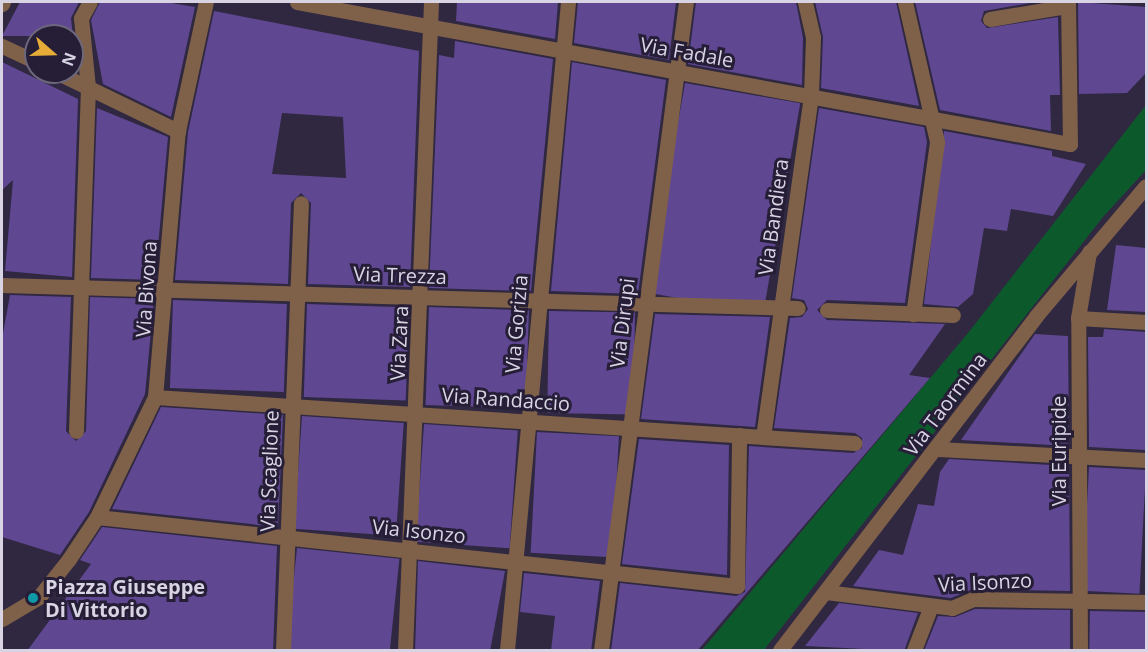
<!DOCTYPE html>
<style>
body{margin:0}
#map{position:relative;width:1148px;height:652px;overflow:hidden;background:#2f2840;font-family:"Open Sans",sans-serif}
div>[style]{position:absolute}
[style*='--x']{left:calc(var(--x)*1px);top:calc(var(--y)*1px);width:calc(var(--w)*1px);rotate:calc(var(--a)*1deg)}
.green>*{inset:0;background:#0c5a2c}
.building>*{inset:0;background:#604792;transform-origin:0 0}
.minor>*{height:15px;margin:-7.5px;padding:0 7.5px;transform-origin:7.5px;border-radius:7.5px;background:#7f6049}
.dots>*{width:16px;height:16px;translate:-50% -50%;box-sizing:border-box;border:3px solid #251e36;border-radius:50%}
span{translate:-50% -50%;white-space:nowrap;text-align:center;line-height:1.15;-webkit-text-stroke:6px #251e36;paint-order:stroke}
.street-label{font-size:20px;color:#d8d4e4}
.poi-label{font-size:20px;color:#d8d4e4;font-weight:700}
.left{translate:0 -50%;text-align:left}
.frame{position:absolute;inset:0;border:3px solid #d8d4e4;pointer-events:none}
.north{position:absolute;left:24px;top:24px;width:60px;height:60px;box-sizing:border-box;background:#251e36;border:2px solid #6d677c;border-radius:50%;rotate:110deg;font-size:16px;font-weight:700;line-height:24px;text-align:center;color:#d8d4e4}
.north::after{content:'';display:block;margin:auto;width:21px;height:27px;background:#e7ac37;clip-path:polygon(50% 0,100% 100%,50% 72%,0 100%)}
</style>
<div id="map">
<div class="green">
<div style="clip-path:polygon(1146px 105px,1146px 170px,1103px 217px,764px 650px,702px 650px,968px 333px)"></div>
</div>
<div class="building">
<div style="clip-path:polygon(20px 2px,79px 2px,71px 18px,73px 36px,2px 36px)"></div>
<div style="clip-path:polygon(100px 2px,165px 2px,195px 7px,171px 117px,103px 84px,91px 20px)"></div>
<div style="clip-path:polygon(457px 2px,558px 2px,555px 39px,456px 21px)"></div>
<div style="clip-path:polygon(578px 2px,676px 2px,669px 60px,574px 43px)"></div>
<div style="clip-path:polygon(696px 2px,796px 2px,803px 38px,802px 85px,688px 64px)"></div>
<div style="clip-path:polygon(815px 2px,896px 2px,919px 106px,821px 88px,823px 37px)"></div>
<div style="clip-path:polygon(915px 2px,1036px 2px,984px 11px,981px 21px,987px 28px,1058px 17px,1060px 95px,1050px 95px,1051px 131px,940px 110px)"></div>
<div style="clip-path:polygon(1078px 2px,1146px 7px,1146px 73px,1127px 93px,1079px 94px)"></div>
<div style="clip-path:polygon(evenodd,214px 11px,419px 51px,410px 287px,308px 284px,311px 203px,301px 193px,291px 203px,288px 284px,175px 280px,188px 132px,214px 11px,282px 113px,343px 117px,346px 178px,272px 174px,282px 113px)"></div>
<div style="clip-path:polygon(455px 41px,553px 59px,531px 291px,429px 288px,439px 55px,454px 58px)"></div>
<div style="clip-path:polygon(2px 62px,78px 99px,72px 277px,5px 271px,13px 180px,2px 190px)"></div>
<div style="clip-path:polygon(572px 62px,666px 80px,638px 294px,551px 291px)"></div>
<div style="left:685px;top:83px;width:117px;height:213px;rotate:10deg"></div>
<div style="clip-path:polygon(97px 108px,168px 137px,155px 280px,91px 278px)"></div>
<div style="clip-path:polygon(819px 108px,924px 127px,927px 142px,905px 303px,827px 300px,817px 310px,827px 320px,945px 324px,909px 375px,930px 378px,697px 651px,611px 651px,620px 583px,736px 596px,745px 592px,749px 446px,853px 453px,862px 448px,862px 438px,855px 433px,774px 428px,790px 318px,802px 317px,808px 309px,804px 300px,792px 298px)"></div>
<div style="clip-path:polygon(944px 131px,1052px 151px,1052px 156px,1086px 164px,1053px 216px,1011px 209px,1007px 231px,984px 228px,973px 294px,958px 307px,924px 304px)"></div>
<div style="clip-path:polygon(1116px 245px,1146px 248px,1146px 312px,1107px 310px)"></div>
<div style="clip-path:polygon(10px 295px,71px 297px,66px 431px,76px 441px,86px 431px,90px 297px,154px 299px,145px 394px,89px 512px,60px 555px,2px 537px,2px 339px)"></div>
<div style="left:173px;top:300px;width:114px;height:88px;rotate:2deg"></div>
<div style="left:307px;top:304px;width:102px;height:93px;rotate:2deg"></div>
<div style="left:429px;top:307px;width:100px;height:98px;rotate:2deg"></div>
<div style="left:549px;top:311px;width:86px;height:102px;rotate:1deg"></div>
<div style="clip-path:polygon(655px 314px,770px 317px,755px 427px,641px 419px)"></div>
<div style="clip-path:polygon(1104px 329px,1146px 332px,1146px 450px,1089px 447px,1088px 337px,1103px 337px)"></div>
<div style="clip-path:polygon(1035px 334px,1068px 336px,1069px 446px,961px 440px)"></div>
<div style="clip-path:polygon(161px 407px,283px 415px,278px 527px,112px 509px)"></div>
<div style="left:302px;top:416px;width:102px;height:113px;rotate:4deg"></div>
<div style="left:424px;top:424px;width:94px;height:118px;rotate:4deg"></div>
<div style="left:537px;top:432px;width:82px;height:121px;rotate:3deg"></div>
<div style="clip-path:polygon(639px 439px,729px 445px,727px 575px,622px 564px)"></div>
<div style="clip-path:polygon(949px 459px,1069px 466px,1070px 591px,973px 589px,951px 598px,853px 586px,879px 550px,903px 555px,918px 504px,934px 506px,940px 472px)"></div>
<div style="left:1089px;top:467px;width:57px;height:124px;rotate:3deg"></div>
<div style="clip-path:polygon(102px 527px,277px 546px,273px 651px,27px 651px,91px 564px,80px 560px)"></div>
<div style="left:297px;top:548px;width:103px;height:103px;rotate:6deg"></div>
<div style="clip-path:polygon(418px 561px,505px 571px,490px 651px,415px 651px)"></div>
<div style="clip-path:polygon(524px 573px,600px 581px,591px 651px,551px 651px,555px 616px,520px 612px)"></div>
<div style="clip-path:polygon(839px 603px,918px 613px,904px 651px,805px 646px)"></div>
<div style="clip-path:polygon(975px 609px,1070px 610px,1070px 651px,924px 651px,938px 616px,955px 617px)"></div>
<div style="left:1090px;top:611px;width:56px;height:40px;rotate:1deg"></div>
</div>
<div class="minor">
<div style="--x:297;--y:2;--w:786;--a:10.41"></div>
<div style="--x:1070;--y:144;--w:142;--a:-90.8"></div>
<div style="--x:905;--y:2;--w:144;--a:77.1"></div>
<div style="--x:937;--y:142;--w:174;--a:97.9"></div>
<div style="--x:2;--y:4;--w:2;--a:-63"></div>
<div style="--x:990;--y:19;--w:79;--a:-9.5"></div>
<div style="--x:2;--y:46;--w:38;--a:25"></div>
<div style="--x:56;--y:72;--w:136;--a:25.8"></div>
<div style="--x:2;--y:285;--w:796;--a:1.66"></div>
<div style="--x:827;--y:310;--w:126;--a:2.3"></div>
<div style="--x:1078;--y:318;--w:68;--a:3.4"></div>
<div style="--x:155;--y:397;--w:701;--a:3.77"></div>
<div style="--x:76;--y:431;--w:344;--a:-88"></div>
<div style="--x:88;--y:87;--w:69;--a:-95.8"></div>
<div style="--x:81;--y:18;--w:18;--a:-61"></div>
<div style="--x:763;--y:437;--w:345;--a:-82"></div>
<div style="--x:811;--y:95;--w:58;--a:-88"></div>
<div style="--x:813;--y:37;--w:36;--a:-103"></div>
<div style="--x:938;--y:449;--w:208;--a:3"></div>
<div style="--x:97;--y:517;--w:644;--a:6.15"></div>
<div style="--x:737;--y:586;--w:151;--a:-89.2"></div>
<div style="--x:826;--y:592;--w:127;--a:7.2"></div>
<div style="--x:952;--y:608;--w:23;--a:-23"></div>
<div style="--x:973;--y:599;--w:173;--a:1"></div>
<div style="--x:2;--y:619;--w:43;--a:-30.7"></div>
<div style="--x:39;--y:597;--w:48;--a:-51.7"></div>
<div style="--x:69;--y:559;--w:50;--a:-56.3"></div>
<div style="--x:97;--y:517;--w:133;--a:-64.2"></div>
<div style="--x:155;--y:397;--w:267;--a:-85.1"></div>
<div style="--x:178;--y:131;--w:132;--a:-77.8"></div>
<div style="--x:283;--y:650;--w:447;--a:-87.7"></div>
<div style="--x:405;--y:650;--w:649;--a:-87.7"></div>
<div style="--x:507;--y:650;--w:651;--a:-84.62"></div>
<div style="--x:601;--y:650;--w:654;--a:-82.53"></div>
<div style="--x:780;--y:650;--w:421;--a:-52.5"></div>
<div style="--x:1036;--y:316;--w:170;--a:-49.8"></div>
<div style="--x:914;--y:650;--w:47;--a:-68.9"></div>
<div style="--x:1080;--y:650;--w:332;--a:-90.3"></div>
<div style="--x:1078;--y:318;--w:67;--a:-80.5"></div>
</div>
<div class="dots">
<div style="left:33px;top:598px;background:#0f9aa8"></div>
</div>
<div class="street-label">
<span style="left:687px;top:52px;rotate:10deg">Via Fadale</span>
<span style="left:773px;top:217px;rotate:-82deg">Via Bandiera</span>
<span style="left:400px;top:275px;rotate:2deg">Via Trezza</span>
<span style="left:146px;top:289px;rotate:-86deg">Via Bivona</span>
<span style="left:622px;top:323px;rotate:-83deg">Via Dirupi</span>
<span style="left:516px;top:324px;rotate:-85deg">Via Gorizia</span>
<span style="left:399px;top:343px;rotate:-87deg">Via Zara</span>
<span style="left:506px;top:399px;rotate:4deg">Via Randaccio</span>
<span style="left:945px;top:404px;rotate:-53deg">Via Taormina</span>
<span style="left:1058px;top:451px;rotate:-90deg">Via Euripide</span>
<span style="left:269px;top:471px;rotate:-88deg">Via Scaglione</span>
<span style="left:419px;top:531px;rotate:6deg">Via Isonzo</span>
<span style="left:985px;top:582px;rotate:-3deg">Via Isonzo</span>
</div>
<div class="poi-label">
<span class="left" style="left:45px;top:598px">Piazza Giuseppe<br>Di Vittorio</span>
</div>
<div class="frame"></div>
<div class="north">N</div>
</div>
